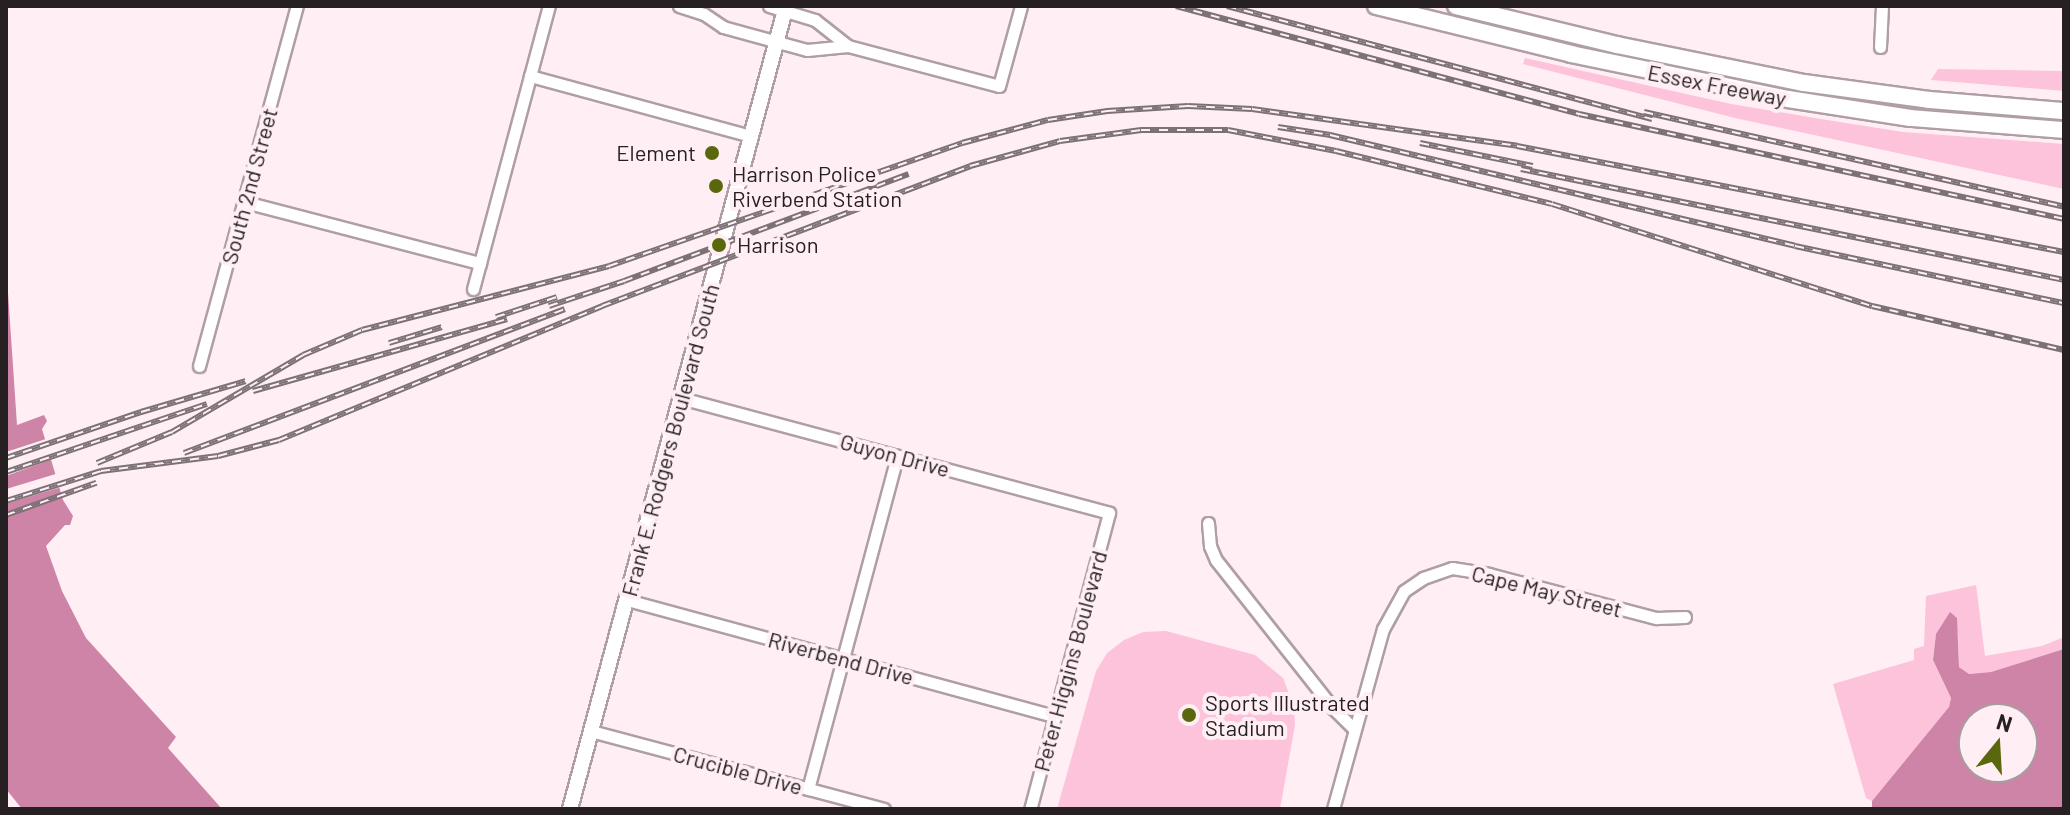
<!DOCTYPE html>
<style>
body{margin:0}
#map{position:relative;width:2070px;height:815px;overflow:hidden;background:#ffeff5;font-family:Barlow,sans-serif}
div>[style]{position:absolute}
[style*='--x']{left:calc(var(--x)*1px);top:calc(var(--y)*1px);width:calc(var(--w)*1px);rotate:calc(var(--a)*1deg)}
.green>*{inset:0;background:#fcc3db}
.water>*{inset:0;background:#ce84a6}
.pier>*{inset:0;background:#ffeff5;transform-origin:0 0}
.roads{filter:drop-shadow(2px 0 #af9ea5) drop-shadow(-2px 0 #af9ea5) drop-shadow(0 2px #af9ea5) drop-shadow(0 -2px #af9ea5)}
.minor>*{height:11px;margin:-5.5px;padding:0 5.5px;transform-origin:5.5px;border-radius:5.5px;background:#fff}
.major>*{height:14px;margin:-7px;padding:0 7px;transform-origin:7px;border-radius:7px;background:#fff}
.highway>*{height:16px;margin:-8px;padding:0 8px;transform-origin:8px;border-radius:8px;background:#fff}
.rail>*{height:6px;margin-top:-3px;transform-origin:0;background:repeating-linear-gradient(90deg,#ffeff5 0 9px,#7c7276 0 18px);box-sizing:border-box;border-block:2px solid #7c7276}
.dots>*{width:22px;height:22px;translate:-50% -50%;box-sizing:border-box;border:4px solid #ffeff5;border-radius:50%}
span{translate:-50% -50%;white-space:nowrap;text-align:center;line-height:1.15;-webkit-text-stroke:8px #ffeff5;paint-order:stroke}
.street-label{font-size:22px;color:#262022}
.poi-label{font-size:22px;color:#262022}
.right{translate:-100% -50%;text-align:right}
.left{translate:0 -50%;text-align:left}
.frame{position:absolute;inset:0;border:8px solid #262022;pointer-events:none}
.north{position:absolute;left:1958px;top:703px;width:80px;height:80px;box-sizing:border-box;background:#ffeff5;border:2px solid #a89ca1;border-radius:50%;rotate:18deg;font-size:22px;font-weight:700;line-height:32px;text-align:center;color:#262022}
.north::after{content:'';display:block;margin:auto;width:28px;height:36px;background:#5a670d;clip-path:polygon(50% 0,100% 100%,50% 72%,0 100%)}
</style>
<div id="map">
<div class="green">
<div style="clip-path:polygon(1525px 58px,1731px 104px,1821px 119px,1903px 132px,2064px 144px,2064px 189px,1735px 118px,1523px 64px)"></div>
<div style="clip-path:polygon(1938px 69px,2064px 71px,2064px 91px,1931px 80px)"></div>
<div style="clip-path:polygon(1976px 585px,1985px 656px,2042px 646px,2064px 637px,2064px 649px,1991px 672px,1969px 674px,1959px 667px,1958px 633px,1936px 634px,1933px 660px,1951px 698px,1949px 707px,1872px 801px,1866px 798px,1833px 684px,1914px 660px,1914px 649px,1924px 646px,1926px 596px)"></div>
<div style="clip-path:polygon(1166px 631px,1255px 655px,1283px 678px,1294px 706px,1295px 725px,1280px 809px,1057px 809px,1096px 671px,1107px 653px,1124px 640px,1143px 632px)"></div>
</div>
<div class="water">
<div style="clip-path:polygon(6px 263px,17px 425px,44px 415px,47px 421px,42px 429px,63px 500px,73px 516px,70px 525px,65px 525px,46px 546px,62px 591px,86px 638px,176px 737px,168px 748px,222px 809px,22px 809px,6px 789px)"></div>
<div style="clip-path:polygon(evenodd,1950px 612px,1957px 618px,1959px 667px,1969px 674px,1991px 672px,2064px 649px,2064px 809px,1872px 809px,1872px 801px,1949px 707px,1951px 698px,1933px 660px,1936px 634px,1950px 612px,2022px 719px,2022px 767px,1974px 767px,1974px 719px,2022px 719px)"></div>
</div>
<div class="pier">
<div style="clip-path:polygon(49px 438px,55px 458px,6px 476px,6px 452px)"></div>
<div style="left:59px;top:473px;width:14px;height:56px;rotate:73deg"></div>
</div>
<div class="roads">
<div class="minor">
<div style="--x:679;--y:6;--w:26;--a:18"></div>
<div style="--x:704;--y:14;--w:23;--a:34"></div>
<div style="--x:723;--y:27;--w:87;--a:15.3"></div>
<div style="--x:807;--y:50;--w:41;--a:-5.6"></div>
<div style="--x:769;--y:6;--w:48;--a:16.9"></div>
<div style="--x:815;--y:20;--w:42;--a:38.2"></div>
<div style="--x:848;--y:46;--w:156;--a:14.8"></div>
<div style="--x:999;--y:86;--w:83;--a:-74.6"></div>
<div style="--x:1880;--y:47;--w:41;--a:-87.2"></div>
<div style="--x:530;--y:76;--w:229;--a:15.2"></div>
<div style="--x:245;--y:202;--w:243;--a:14.6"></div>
<div style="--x:473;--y:289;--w:293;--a:-75"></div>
<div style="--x:199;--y:366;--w:373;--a:-74.8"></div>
<div style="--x:681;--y:398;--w:443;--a:15"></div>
<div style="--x:1109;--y:513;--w:306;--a:104.9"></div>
<div style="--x:1208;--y:523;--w:23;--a:85"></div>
<div style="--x:1210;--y:546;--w:15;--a:67"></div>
<div style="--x:1216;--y:560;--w:189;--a:51.7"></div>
<div style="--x:1333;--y:708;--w:30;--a:45"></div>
<div style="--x:627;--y:600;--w:443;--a:15.2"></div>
<div style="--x:591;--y:731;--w:303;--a:14.9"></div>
<div style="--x:808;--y:789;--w:345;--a:-75"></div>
<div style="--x:1333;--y:809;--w:187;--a:-74.5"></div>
<div style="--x:1383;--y:629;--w:43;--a:-61.1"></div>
<div style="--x:1404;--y:591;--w:23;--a:-34"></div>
<div style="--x:1423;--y:578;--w:31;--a:-19"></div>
<div style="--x:1452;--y:568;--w:37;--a:9"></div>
<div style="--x:1489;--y:574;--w:173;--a:14.8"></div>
<div style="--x:1656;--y:618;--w:29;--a:-2"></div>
</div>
<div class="major">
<div style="--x:570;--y:809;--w:832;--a:-74.94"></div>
</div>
<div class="highway">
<div style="--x:1376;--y:6;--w:201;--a:13.8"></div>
<div style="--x:1571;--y:54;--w:222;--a:11.7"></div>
<div style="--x:1788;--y:99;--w:124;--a:8.8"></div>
<div style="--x:1911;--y:118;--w:153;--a:4.5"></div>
<div style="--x:1456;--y:6;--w:166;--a:13.6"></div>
<div style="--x:1617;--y:45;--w:191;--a:11.5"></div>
<div style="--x:1804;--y:83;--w:126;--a:7.7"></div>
<div style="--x:1929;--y:100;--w:135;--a:4.7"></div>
</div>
</div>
<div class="rail">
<div style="--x:1176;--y:6;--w:417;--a:15"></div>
<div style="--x:1579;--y:114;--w:496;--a:12.2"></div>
<div style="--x:1227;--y:6;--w:440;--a:14.9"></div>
<div style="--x:1644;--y:112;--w:431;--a:12.7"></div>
<div style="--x:1278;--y:127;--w:53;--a:8.7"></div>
<div style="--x:1330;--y:135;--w:478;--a:13.4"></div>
<div style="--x:1795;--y:246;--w:275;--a:12"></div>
<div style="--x:1420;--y:143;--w:115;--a:11.5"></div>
<div style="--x:1521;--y:169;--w:554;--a:11.55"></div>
<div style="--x:549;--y:306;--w:79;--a:-18.4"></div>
<div style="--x:624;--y:281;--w:304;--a:-20.6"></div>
<div style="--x:496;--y:317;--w:64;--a:-18.2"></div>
<div style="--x:389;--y:343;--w:55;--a:-16.8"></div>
<div style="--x:253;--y:391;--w:264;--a:-15.8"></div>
<div style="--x:184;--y:453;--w:407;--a:-20.7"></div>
<div style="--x:6;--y:458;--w:143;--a:-18.8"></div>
<div style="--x:141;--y:412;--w:109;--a:-16.4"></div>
<div style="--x:97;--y:463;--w:81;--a:-22.5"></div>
<div style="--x:172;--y:432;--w:152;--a:-30.4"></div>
<div style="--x:303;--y:355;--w:64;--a:-23"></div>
<div style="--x:362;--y:330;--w:255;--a:-14.5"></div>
<div style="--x:609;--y:266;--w:374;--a:-19.2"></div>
<div style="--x:962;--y:143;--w:89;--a:-15"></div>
<div style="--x:1048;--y:120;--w:60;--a:-8.7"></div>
<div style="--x:1107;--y:111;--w:81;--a:-3.5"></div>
<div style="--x:1188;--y:106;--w:64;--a:2.7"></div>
<div style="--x:1252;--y:109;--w:268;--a:7.9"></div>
<div style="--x:1517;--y:146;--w:557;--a:10.97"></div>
<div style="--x:6;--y:472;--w:212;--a:-18.7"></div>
<div style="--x:6;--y:501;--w:100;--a:-17.5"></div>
<div style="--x:101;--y:471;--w:118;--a:-7.3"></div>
<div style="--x:218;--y:456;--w:63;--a:-14.7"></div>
<div style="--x:279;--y:440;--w:350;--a:-22.5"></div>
<div style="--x:602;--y:306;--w:394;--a:-20.8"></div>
<div style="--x:970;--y:166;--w:93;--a:-15.5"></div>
<div style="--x:1060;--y:141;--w:82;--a:-7.7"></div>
<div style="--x:1141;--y:130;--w:87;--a:0"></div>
<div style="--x:1228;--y:130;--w:110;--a:11"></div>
<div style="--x:1336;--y:151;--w:222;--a:13.8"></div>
<div style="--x:1552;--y:204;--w:336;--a:17.7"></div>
<div style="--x:1872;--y:306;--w:197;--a:12.9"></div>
<div style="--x:6;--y:515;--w:96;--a:-19.6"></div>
</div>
<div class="dots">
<div style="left:712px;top:153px;background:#5a670d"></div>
<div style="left:716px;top:186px;background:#5a670d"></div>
<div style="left:719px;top:245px;background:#5a670d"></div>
<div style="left:1189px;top:715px;background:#5a670d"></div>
</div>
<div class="street-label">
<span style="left:1717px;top:85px;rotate:11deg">Essex Freeway</span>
<span style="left:249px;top:186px;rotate:-75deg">South 2nd Street</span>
<span style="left:670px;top:440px;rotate:-75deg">Frank E. Rodgers Boulevard South</span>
<span style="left:895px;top:455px;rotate:15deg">Guyon Drive</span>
<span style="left:1547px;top:591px;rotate:14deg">Cape May Street</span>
<span style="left:841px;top:658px;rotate:15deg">Riverbend Drive</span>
<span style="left:1070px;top:661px;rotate:-75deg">Peter Higgins Boulevard</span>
<span style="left:738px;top:770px;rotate:15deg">Crucible Drive</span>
</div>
<div class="poi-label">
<span class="right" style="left:696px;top:153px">Element</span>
<span class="left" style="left:732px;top:186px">Harrison Police<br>Riverbend Station</span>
<span class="left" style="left:737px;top:245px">Harrison</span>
<span class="left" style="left:1205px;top:715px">Sports Illustrated<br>Stadium</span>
</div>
<div class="frame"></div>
<div class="north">N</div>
</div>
